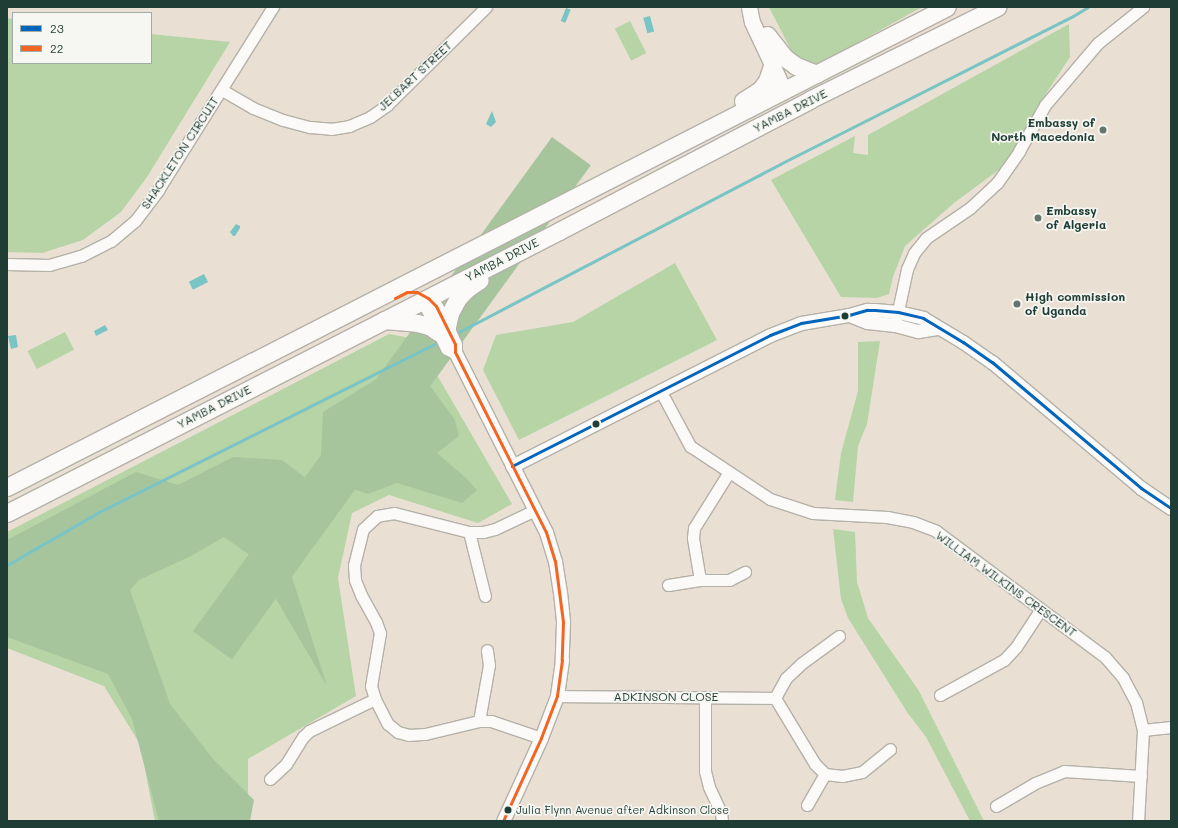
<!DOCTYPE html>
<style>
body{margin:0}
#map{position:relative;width:1178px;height:828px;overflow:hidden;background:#e9e0d3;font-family:Mali,sans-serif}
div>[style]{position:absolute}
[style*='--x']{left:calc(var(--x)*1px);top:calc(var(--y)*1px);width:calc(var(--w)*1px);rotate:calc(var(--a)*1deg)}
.green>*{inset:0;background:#b6d4a6;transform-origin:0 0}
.forest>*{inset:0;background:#a7c59d;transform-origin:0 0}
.water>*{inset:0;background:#79c4c5;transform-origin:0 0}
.stream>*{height:3px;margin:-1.5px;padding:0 1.5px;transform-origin:1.5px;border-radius:1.5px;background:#79c4c5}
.roads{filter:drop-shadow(1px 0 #b4b1a8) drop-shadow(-1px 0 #b4b1a8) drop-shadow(0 1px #b4b1a8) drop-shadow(0 -1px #b4b1a8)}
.minor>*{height:11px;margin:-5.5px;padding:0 5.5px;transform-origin:5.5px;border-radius:5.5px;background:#fcfaf8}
.tertiary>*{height:13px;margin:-6.5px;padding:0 6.5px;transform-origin:6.5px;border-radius:6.5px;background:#fcfaf8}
.secondary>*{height:15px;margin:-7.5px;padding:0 7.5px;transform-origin:7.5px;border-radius:7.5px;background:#fcfaf8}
.primary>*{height:17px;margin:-8.5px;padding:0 8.5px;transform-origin:8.5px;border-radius:8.5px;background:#fcfaf8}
.bus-1>*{height:3px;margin:-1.5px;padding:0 1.5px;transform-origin:1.5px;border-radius:1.5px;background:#0065bd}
.bus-2>*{height:3px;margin:-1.5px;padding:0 1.5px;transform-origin:1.5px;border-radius:1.5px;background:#f26522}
.dots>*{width:11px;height:11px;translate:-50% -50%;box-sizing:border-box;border:2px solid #f6f6f2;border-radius:50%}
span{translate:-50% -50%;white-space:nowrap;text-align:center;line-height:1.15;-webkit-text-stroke:3.5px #f6f6f2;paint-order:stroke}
.bus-label{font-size:11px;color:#1f3d34}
.left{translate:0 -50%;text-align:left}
.street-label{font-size:12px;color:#1f3d34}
.poi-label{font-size:12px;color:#1f3d34;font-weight:700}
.right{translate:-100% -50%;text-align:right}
.frame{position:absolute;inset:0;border:8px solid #1f3d34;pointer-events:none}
.legend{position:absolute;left:12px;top:12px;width:140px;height:52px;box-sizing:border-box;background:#f6f6f2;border:1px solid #a0aca6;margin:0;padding:5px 7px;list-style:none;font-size:12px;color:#1f3d34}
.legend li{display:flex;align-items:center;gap:8px;height:20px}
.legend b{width:20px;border:1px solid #a0aca6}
</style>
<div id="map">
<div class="green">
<div style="clip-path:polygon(769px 7px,922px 7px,819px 64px,796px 60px)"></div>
<div style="clip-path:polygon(7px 18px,13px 19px,13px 63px,151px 63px,151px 34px,230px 42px,147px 177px,121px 212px,83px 240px,42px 253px,7px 252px)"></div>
<div style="left:630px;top:21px;width:36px;height:17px;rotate:63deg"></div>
<div style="clip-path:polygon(1069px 24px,1070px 57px,1036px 109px,1004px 166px,954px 203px,905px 246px,893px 277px,889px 294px,877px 298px,841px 297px,771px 180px,855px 136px,853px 153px,868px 155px,868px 135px)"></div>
<div style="clip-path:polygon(675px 263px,717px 340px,519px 440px,483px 370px,496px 335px,573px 322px)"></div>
<div style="left:65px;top:332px;width:20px;height:42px;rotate:63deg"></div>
<div style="clip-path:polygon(389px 334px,416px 339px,512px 504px,478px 523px,389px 495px,352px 513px,338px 578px,356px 696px,248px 759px,248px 813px,243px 821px,155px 821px,140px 744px,104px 686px,7px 648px,7px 532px)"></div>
<div style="clip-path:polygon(880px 341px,867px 424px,858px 446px,853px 502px,835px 500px,841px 453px,858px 391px,858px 342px)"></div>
<div style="clip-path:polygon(833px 529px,855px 532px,857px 582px,868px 618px,919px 691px,984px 821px,970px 821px,926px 737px,907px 712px,848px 618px,841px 599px)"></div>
</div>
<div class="forest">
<div style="left:552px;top:137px;width:48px;height:611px;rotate:36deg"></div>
<div style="clip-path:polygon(378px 378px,428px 383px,455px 420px,459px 436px,437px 453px,466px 478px,477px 490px,462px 503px,397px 483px,368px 494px,334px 482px,321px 455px,323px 412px)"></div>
<div style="clip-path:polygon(233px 457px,282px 460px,311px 482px,292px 516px,276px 527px,327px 686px,251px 556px,224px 537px,191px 556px,139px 580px,130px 590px,170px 704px,214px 760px,254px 800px,250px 821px,159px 821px,132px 719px,108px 674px,7px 637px,7px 540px,136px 472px,178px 485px)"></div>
</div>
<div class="water">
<div style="left:566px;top:8px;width:5px;height:14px;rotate:22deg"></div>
<div style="left:650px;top:16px;width:16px;height:7px;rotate:75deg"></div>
<div style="clip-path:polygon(492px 111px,496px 122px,491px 127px,486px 124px)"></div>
<div style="clip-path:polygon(236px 224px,240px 226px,240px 228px,235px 236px,233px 236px,230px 232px)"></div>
<div style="left:204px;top:274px;width:9px;height:17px;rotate:63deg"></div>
<div style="clip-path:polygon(105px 325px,108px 330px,96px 336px,94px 331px)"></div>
<div style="clip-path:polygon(16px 335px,18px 347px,11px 349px,8px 336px)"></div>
</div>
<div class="stream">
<div style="--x:455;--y:334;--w:367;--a:-27.6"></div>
<div style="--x:780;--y:164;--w:328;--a:-26.8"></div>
<div style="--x:1073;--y:16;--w:17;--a:-31"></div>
<div style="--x:7;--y:565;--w:106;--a:-29.9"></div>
<div style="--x:99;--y:512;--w:382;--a:-26.6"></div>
</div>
<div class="roads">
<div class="minor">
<div style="--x:222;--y:90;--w:36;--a:30"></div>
<div style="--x:253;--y:108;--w:32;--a:22"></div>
<div style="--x:283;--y:120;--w:28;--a:15"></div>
<div style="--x:310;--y:127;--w:21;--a:5"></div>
<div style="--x:331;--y:129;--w:18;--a:-9"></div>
<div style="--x:349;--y:126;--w:23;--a:-23"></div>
<div style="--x:370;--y:117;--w:21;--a:-35"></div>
<div style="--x:387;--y:105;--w:139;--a:-44.7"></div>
<div style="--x:7;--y:264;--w:42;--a:1.4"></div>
<div style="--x:49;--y:265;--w:33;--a:-16"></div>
<div style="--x:81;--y:256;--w:34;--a:-27"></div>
<div style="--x:111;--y:241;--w:31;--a:-40"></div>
<div style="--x:135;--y:221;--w:39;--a:-53"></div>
<div style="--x:158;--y:190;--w:216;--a:-57.9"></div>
<div style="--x:895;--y:325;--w:57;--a:-77.9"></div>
<div style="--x:907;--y:269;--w:17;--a:-66"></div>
<div style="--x:914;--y:253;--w:19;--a:-51"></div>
<div style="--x:926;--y:238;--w:53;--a:-34.3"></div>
<div style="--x:970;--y:208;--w:37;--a:-43"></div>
<div style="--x:997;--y:183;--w:39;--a:-55"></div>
<div style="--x:1019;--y:151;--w:53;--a:-60.5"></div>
<div style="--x:1045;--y:105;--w:82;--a:-49.5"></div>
<div style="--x:1098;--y:43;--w:58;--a:-38.7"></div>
<div style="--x:660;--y:390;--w:64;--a:61.8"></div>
<div style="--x:690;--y:446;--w:96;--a:33.5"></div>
<div style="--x:770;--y:499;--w:45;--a:18"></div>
<div style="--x:813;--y:513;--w:74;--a:3.1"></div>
<div style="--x:887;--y:517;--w:26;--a:11"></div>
<div style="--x:913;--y:522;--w:25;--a:21"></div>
<div style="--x:936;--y:531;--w:211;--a:36.7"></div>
<div style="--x:1105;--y:657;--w:28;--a:49"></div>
<div style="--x:1123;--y:678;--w:27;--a:62"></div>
<div style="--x:1136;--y:702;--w:29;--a:76"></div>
<div style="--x:1143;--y:730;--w:91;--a:93.1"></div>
<div style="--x:535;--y:510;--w:44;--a:154.6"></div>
<div style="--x:495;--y:529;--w:12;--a:166"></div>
<div style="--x:483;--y:532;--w:14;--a:180"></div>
<div style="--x:469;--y:532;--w:77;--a:-165.8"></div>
<div style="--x:394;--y:513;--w:17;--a:170"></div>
<div style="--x:377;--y:516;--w:19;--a:137"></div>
<div style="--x:363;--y:529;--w:37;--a:104"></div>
<div style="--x:354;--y:565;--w:15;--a:86"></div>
<div style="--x:355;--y:580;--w:16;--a:68"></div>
<div style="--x:361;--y:595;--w:31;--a:61"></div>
<div style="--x:376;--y:622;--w:12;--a:70"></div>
<div style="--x:380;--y:633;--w:54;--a:99.6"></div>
<div style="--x:371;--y:686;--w:14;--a:73"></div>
<div style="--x:375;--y:699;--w:28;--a:63"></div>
<div style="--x:388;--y:724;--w:13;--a:39"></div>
<div style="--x:398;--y:732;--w:11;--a:15"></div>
<div style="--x:409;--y:735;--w:16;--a:-4"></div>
<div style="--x:425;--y:734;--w:56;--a:-13.5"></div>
<div style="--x:479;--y:721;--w:12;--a:0"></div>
<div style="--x:491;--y:721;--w:53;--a:18.8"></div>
<div style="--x:469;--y:532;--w:66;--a:76"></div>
<div style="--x:700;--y:580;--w:43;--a:-99.5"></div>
<div style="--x:693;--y:538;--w:10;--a:-84"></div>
<div style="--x:694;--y:528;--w:66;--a:-58"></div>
<div style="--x:668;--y:585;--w:32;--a:-9"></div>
<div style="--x:700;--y:580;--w:29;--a:0"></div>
<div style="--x:729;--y:580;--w:18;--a:-27"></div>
<div style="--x:839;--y:636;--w:46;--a:143.9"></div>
<div style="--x:802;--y:663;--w:22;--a:137"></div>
<div style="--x:786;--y:678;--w:23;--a:119"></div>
<div style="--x:775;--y:698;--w:77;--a:58.8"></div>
<div style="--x:815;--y:764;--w:14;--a:45"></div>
<div style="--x:825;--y:774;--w:17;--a:7"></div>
<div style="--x:842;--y:776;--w:20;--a:-11"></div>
<div style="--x:862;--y:772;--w:36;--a:-39"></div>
<div style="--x:940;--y:695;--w:73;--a:-28.7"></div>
<div style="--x:1004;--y:660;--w:18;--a:-47"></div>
<div style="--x:1016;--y:647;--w:45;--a:-56.7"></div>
<div style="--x:557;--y:696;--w:218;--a:0.5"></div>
<div style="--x:705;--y:697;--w:74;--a:90"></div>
<div style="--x:705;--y:771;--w:16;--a:76"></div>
<div style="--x:709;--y:787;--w:29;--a:65"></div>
<div style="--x:721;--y:813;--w:8;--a:83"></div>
<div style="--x:479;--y:721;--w:57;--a:-79.9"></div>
<div style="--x:489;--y:665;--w:15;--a:-98"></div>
<div style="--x:1143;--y:730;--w:28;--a:-6"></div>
<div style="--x:270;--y:779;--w:22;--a:-43"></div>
<div style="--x:286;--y:764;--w:32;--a:-58"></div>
<div style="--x:303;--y:737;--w:8;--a:-45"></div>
<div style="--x:309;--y:731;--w:73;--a:-25.9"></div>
<div style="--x:807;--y:805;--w:36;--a:-60"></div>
<div style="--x:996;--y:806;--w:45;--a:-30.5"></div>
<div style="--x:1035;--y:783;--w:31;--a:-22"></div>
<div style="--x:1064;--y:771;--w:77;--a:3.7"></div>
</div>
<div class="tertiary">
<div style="--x:428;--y:298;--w:11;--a:45"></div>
<div style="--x:436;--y:306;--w:24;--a:62"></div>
<div style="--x:447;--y:327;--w:19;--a:65"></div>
<div style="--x:455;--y:344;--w:8;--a:90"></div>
<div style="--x:455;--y:352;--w:202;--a:63.2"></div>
<div style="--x:546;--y:532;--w:30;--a:73"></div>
<div style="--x:555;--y:561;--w:31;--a:81"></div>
<div style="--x:560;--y:592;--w:30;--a:84"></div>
<div style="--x:563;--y:622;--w:38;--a:92"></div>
<div style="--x:562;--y:660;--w:36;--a:98"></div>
<div style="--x:557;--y:696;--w:45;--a:110.9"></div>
<div style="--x:541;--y:738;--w:91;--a:114.6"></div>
<div style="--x:423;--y:300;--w:54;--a:63.4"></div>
<div style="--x:447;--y:348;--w:9;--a:27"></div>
<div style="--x:849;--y:315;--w:19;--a:21"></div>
<div style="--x:867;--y:322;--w:28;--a:6"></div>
<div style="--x:895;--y:325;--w:24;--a:15"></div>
<div style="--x:918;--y:331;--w:19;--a:-9"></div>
<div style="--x:512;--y:466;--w:289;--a:-26.9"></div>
<div style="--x:770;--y:335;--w:33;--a:-21"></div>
<div style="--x:801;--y:323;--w:49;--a:-9.5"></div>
<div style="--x:849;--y:315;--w:19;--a:-16"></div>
<div style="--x:867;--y:310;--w:8;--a:0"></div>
<div style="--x:875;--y:310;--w:23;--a:5"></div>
<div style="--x:898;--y:312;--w:26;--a:13"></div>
<div style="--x:923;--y:318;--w:47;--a:31"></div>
<div style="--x:963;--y:342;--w:35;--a:35"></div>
<div style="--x:992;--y:362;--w:195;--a:40.2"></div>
<div style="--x:1141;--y:488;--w:36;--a:34"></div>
</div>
<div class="secondary">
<div style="--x:749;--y:7;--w:15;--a:79"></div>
<div style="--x:752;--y:22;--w:75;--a:64.8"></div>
</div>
<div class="primary">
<div style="--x:767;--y:35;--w:29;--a:52"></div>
<div style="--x:785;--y:58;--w:14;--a:36"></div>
<div style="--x:796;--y:66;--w:22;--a:21"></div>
<div style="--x:743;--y:101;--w:20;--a:-33"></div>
<div style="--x:760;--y:90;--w:11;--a:-52"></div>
<div style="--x:767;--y:81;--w:16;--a:-72"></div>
<div style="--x:384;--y:320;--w:33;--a:5"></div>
<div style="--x:417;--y:323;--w:12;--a:14"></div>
<div style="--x:429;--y:326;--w:11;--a:34"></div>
<div style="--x:447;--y:327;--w:14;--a:-78"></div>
<div style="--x:450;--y:313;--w:17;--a:-62"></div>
<div style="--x:458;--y:298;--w:14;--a:-45"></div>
<div style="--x:468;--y:288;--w:14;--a:-34"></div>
<div style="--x:7;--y:487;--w:1055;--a:-27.05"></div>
<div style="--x:7;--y:513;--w:620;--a:-27.06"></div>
<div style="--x:559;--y:231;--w:284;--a:-27.6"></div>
<div style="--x:811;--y:99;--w:208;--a:-26.3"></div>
</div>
</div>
<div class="bus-1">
<div style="--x:512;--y:466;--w:289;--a:-26.9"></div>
<div style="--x:770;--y:335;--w:33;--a:-21"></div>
<div style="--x:801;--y:323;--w:49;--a:-9.5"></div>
<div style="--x:849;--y:315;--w:19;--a:-16"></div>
<div style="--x:867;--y:310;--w:8;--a:0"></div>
<div style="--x:875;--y:310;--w:23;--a:5"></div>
<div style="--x:898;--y:312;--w:26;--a:13"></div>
<div style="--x:923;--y:318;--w:47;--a:31"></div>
<div style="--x:963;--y:342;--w:35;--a:35"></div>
<div style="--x:992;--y:362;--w:195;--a:40.2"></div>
<div style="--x:1141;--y:488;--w:36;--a:34"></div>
</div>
<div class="bus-2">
<div style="--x:395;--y:298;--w:13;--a:-27"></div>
<div style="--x:407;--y:292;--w:10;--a:0"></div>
<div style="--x:417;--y:292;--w:13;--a:29"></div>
<div style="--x:428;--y:298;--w:11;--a:45"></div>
<div style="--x:436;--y:306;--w:42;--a:63.4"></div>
<div style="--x:455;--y:344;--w:8;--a:90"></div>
<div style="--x:455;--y:352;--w:202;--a:63.2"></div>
<div style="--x:546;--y:532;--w:30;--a:73"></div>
<div style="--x:555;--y:561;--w:62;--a:82.5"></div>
<div style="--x:563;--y:622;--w:38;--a:92"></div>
<div style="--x:562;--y:660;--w:36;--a:98"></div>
<div style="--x:557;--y:696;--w:45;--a:110.9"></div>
<div style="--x:541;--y:738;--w:91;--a:114.6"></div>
</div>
<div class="dots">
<div style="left:1103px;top:130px;background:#66766c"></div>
<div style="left:1038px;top:218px;background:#66766c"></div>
<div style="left:1017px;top:304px;background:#66766c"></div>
<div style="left:845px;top:316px;background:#1f3d34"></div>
<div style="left:596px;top:424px;background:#1f3d34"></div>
<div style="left:508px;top:810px;background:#1f3d34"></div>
</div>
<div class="bus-label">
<span class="left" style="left:516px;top:810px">Julia Flynn Avenue after Adkinson Close</span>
</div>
<div class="street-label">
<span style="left:415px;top:76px;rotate:-43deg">JELBART STREET</span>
<span style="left:790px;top:111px;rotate:-27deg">YAMBA DRIVE</span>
<span style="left:180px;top:153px;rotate:-57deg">SHACKLETON CIRCUIT</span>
<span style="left:502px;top:260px;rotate:-27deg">YAMBA DRIVE</span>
<span style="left:214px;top:407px;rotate:-27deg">YAMBA DRIVE</span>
<span style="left:1006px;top:584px;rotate:36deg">WILLIAM WILKINS CRESCENT</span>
<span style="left:666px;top:697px">ADKINSON CLOSE</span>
</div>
<div class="poi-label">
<span class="right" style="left:1095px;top:130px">Embassy of<br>North Macedonia</span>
<span class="left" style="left:1046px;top:218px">Embassy<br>of Algeria</span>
<span class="left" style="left:1025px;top:304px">High commission<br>of Uganda</span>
</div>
<div class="frame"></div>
<ul class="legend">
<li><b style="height:5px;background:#0065bd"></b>23</li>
<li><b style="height:5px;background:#f26522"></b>22</li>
</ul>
</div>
